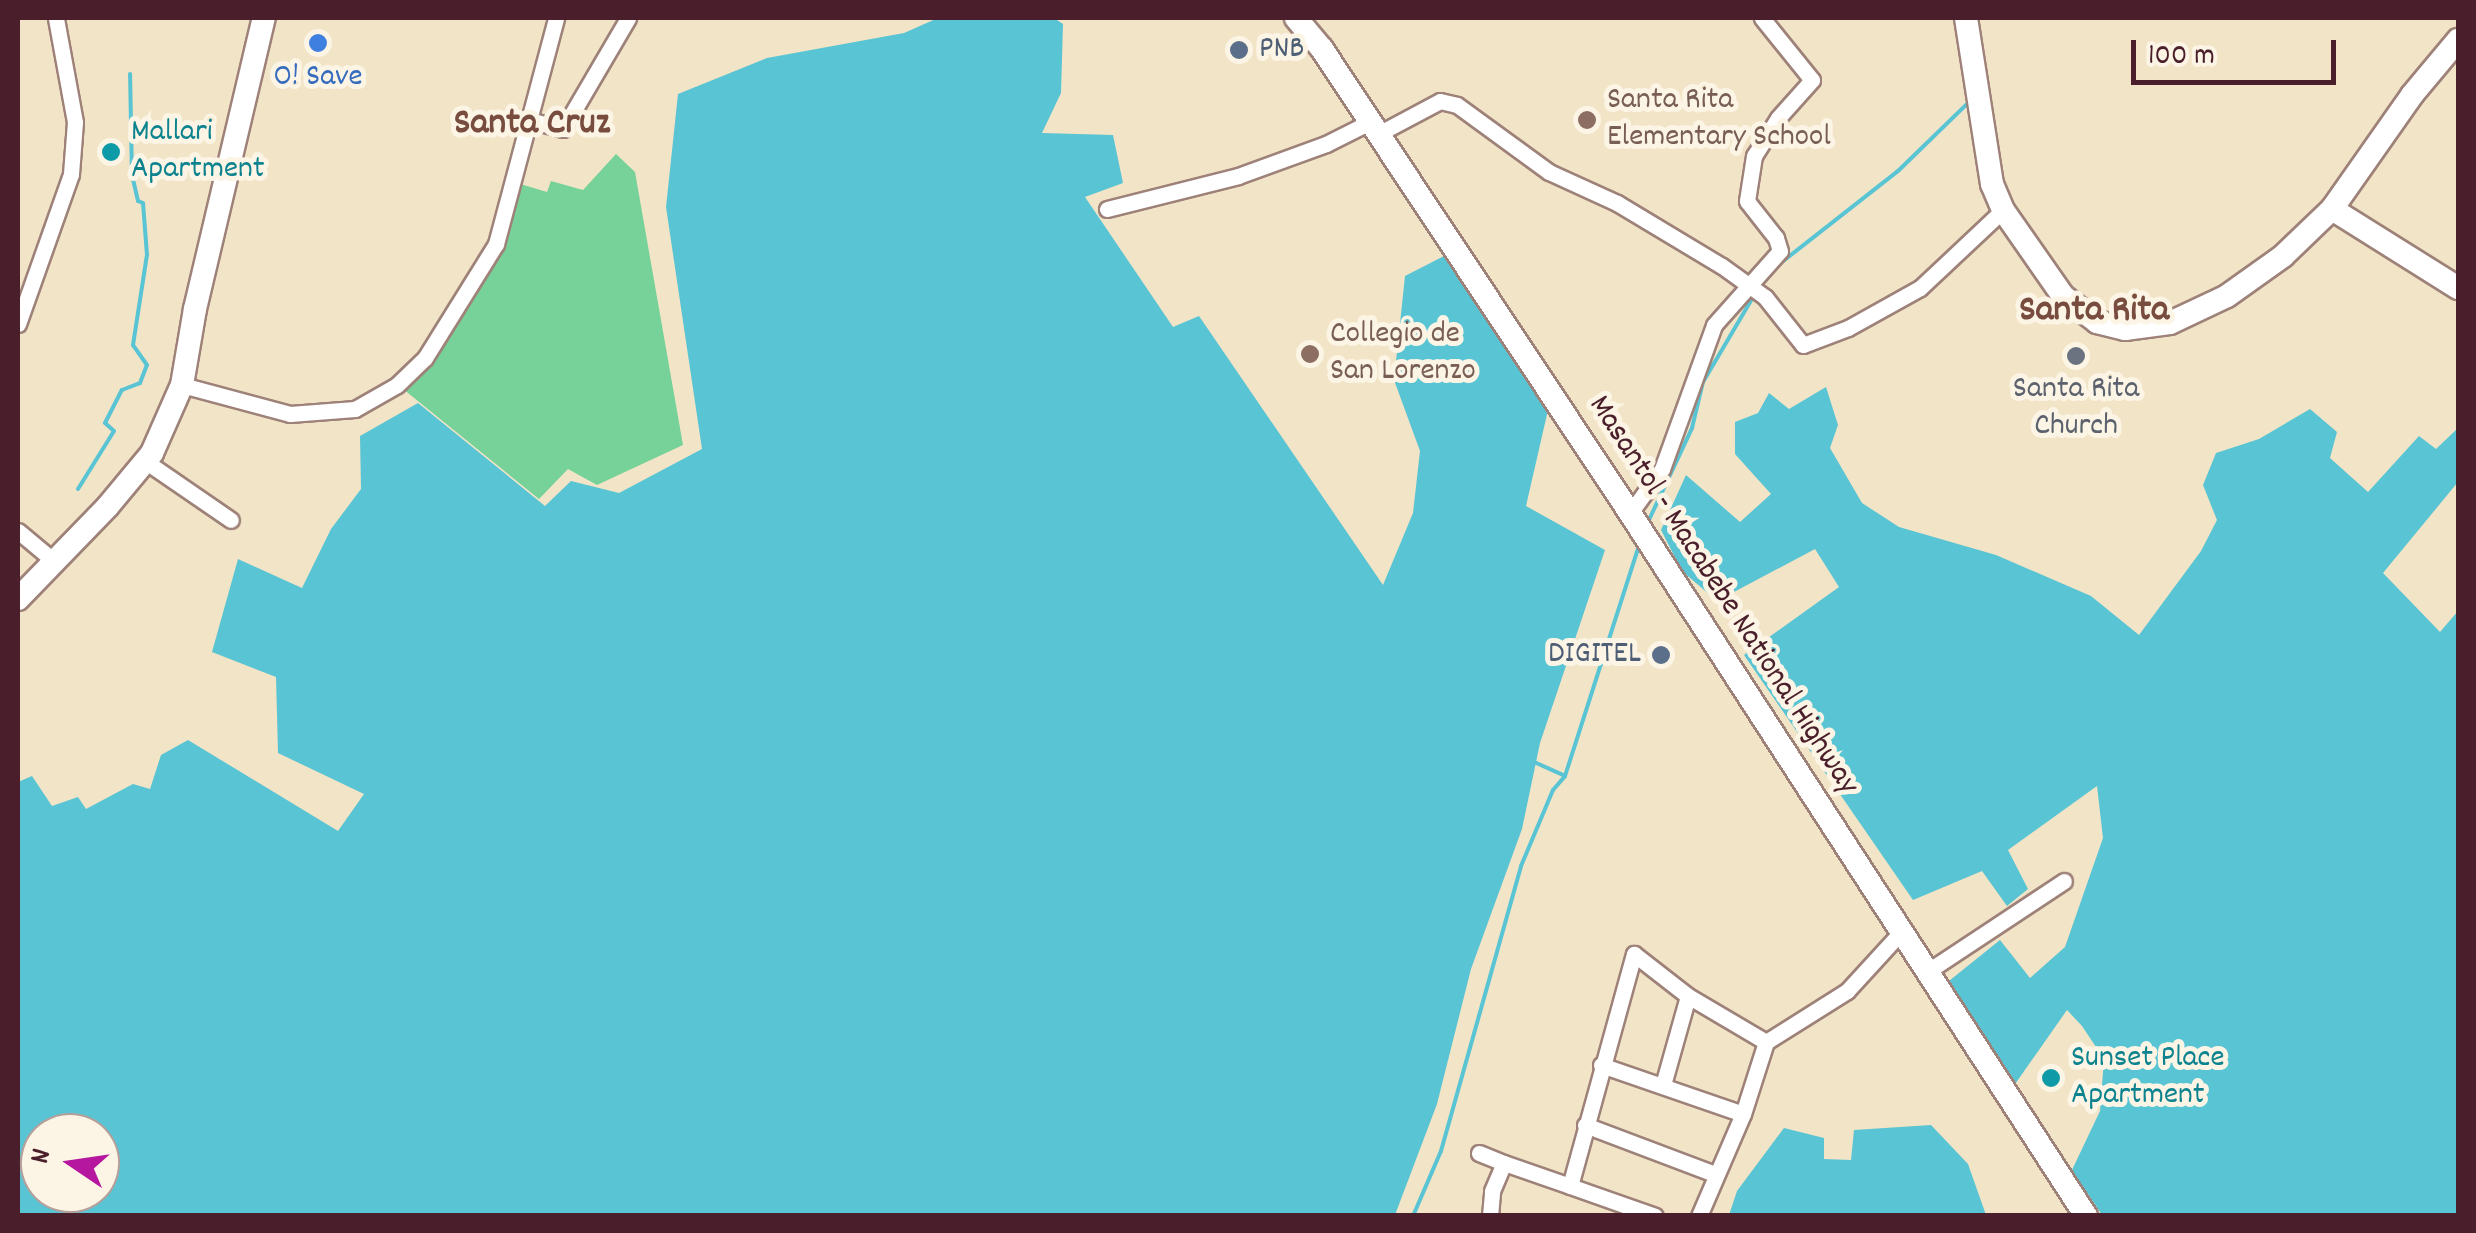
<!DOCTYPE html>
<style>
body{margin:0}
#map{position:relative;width:2476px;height:1233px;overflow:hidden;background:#f2e4c7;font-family:Dekko,sans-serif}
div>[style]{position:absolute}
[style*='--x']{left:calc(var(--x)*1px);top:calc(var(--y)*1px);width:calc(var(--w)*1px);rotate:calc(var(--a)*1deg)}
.green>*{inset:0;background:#77d299}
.water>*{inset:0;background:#59c4d3}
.stream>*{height:4px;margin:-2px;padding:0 2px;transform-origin:2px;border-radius:2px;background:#59c4d3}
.roads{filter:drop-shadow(2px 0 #9e8279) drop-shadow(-2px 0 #9e8279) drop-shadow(0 2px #9e8279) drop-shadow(0 -2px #9e8279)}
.street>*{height:15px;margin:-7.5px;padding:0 7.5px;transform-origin:7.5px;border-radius:7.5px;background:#fff}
.secondary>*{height:22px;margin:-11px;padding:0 11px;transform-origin:11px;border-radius:11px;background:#fff}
.dots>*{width:28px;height:28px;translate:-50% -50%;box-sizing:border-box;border:5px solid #fcf5e5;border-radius:50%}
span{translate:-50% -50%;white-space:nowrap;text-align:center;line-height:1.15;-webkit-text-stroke:10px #fcf5e5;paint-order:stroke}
.service-label{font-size:32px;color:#4e5e75}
.left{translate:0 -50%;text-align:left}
.right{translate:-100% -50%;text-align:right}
.shop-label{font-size:32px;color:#366cbe}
.education-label{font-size:32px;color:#785e54}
.culture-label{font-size:32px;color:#0d838f}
.worship-label{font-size:32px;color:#5b616d}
.street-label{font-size:32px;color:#4a1f2b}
.quarter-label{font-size:38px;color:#784c3f;font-weight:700}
.frame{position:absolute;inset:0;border:20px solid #4a1f2b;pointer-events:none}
.north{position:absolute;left:20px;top:1113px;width:100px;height:100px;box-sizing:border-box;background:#fcf5e5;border:2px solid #b59f9b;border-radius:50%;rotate:283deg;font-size:28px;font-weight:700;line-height:40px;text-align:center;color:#4a1f2b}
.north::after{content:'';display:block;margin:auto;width:35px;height:45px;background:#b5179e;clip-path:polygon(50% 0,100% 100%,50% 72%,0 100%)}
.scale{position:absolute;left:2131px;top:40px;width:205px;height:45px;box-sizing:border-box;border:5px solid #4a1f2b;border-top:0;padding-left:12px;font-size:30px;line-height:35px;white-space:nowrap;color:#4a1f2b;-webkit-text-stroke:8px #fcf5e5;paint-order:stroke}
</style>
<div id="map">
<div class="green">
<div style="clip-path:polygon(616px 154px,635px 172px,683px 445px,597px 485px,568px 469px,539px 499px,403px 389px,444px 342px,502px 247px,517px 183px,547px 192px,551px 181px,583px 190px)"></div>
</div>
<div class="water">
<div style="clip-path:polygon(evenodd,938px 18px,1054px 18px,1063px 24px,1061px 93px,1042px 133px,1113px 135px,1123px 183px,1085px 197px,1173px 327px,1199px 316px,1383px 585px,1413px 513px,1420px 451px,1394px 380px,1405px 276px,1446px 255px,1548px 410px,1526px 506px,1605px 550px,1540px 743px,1522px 829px,1471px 969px,1437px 1104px,1395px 1215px,18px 1216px,18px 782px,32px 776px,52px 806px,78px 797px,86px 809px,133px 784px,150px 789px,161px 755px,188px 740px,338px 831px,364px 794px,278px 753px,276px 677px,212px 652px,238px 559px,302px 588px,331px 529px,361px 489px,360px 436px,418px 403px,545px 506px,571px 481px,619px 493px,702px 449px,666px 207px,678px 94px,767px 58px,904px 33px,938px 18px,40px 1133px,100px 1133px,100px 1193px,40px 1193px,40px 1133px)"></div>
<div style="clip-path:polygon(1826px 387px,1838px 425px,1830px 448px,1862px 503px,1899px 527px,1996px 555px,2091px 596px,2139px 635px,2201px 551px,2217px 520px,2203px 485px,2216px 453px,2259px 439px,2310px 409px,2337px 432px,2330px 458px,2368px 492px,2419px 436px,2436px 449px,2458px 428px,2458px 482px,2383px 573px,2440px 632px,2458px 611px,2458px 1215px,2102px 1215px,2072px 1170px,2100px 1111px,2104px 1059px,2082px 1026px,2067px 1010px,2013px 1087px,1944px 985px,2000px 940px,2030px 978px,2065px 947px,2103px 838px,2097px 786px,2008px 850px,2028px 889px,2007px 906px,1982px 871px,1913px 900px,1744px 655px,1839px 587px,1815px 549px,1717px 601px,1682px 571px,1661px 530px,1686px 475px,1740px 522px,1771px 494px,1735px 454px,1735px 422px,1758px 413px,1769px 393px,1789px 409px)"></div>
<div style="clip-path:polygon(1931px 1125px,1968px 1164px,1986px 1215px,1729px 1215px,1737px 1191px,1784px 1128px,1824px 1138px,1824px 1159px,1851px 1160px,1854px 1130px)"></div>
</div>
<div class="stream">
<div style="--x:1773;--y:269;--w:159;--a:-38.1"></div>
<div style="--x:1898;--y:171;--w:96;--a:-44.2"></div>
<div style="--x:78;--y:489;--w:68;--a:-58.2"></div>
<div style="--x:114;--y:431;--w:12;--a:-138"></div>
<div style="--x:105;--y:423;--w:37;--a:-63"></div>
<div style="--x:122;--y:390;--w:19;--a:-21"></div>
<div style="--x:140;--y:383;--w:19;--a:-69"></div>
<div style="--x:147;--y:365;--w:24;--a:-125"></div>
<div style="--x:133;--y:345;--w:91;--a:-81.2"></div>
<div style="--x:147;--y:255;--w:52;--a:-94.4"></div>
<div style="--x:143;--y:203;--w:5;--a:-158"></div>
<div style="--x:138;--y:201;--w:26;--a:-103"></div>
<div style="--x:132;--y:176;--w:102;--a:-91.1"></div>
<div style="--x:1648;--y:522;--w:104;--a:-64.9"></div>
<div style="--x:1692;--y:428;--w:47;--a:-76.6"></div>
<div style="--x:1703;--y:382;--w:99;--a:-59.5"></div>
<div style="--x:1534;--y:762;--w:34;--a:24"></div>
<div style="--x:1413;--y:1216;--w:71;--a:-66.7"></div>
<div style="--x:1441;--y:1151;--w:296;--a:-74.3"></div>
<div style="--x:1521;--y:866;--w:82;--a:-67.2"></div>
<div style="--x:1553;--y:790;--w:18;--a:-49"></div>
<div style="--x:1565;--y:776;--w:243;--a:-72.2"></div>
</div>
<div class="roads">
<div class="street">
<div style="--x:529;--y:120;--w:35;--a:15"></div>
<div style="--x:563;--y:129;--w:129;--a:-59.6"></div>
<div style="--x:1378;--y:134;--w:70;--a:-28"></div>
<div style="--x:1440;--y:101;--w:17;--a:13"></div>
<div style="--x:1457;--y:105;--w:114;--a:36.1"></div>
<div style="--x:1549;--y:172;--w:75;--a:24.5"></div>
<div style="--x:1617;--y:203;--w:122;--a:31"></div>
<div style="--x:1722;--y:266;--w:53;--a:35.8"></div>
<div style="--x:1765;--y:297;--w:61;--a:51.6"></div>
<div style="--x:1803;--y:345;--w:48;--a:-20.7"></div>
<div style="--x:1848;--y:328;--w:82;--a:-29.1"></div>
<div style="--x:1920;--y:288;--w:114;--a:-43.2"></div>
<div style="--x:1107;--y:209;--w:135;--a:-14.1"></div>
<div style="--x:1238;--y:176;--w:94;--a:-20"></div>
<div style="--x:1326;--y:144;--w:49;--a:-26.6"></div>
<div style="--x:18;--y:324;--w:159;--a:-70.5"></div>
<div style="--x:71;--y:174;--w:52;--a:-85.6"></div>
<div style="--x:75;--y:122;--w:106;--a:-100.4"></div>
<div style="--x:182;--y:385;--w:112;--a:15"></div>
<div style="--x:290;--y:414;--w:65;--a:-4.4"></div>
<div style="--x:355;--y:409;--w:48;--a:-29.7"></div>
<div style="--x:397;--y:385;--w:39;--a:-44"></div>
<div style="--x:425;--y:358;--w:134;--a:-58.1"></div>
<div style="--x:496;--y:244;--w:234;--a:-75.1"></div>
<div style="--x:145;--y:461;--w:104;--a:34.5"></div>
<div style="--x:1630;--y:513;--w:54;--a:-54"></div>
<div style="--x:1662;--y:469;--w:153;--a:-70.1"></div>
<div style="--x:1714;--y:325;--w:99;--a:-48.3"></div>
<div style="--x:1780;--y:251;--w:14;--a:-107"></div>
<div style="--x:1776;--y:238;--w:47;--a:-128.1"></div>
<div style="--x:1747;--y:201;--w:46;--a:-81.2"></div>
<div style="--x:1754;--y:156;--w:45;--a:-57.7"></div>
<div style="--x:1778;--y:118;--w:51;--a:-48.2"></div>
<div style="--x:1812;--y:80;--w:80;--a:-128.9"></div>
<div style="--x:18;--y:531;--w:48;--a:40"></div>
<div style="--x:1928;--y:971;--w:163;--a:-33.5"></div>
<div style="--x:1601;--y:1065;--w:150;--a:19"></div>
<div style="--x:1663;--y:1085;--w:92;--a:-74.3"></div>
<div style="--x:1585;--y:1125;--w:139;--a:20.7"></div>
<div style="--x:1479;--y:1153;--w:27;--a:22"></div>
<div style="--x:1570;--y:1186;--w:90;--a:19.4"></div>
<div style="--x:1490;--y:1216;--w:25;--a:-85"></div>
<div style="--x:1492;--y:1191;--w:30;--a:-67"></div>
<div style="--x:1504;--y:1163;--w:70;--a:19.2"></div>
<div style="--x:1570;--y:1186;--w:241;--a:-74.6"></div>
<div style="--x:1634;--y:954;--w:68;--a:37.9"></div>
<div style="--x:1688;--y:996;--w:91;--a:30.5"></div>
<div style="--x:1699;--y:1216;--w:111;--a:-66.7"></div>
<div style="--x:1743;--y:1114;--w:76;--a:-72.3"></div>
<div style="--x:1766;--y:1042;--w:96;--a:-32.2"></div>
<div style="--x:1847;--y:991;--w:80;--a:-47.5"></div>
</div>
<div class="secondary">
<div style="--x:1296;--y:18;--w:40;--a:50"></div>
<div style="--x:1322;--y:49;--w:557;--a:56.42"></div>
<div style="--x:1630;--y:513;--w:838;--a:57.03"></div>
<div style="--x:1966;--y:18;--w:168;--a:81.1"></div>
<div style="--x:1992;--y:184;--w:28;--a:67"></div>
<div style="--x:2003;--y:210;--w:105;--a:55.1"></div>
<div style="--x:2063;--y:296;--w:43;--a:37.4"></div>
<div style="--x:2097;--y:322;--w:29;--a:14"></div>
<div style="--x:2125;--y:329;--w:45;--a:-7.6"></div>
<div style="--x:2170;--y:323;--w:63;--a:-25.3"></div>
<div style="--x:2227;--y:296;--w:69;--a:-35.5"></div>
<div style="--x:2283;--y:256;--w:68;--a:-43.8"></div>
<div style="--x:2332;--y:209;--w:139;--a:-54.9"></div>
<div style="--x:2412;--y:95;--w:72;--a:-50.1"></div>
<div style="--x:2332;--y:209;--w:149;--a:32.1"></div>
<div style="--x:18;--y:599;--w:129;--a:-45.9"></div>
<div style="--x:108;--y:506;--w:69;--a:-50.3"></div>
<div style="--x:152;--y:453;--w:74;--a:-66.2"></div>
<div style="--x:182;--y:385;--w:77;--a:-80.3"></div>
<div style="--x:195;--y:309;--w:299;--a:-76.7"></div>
</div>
</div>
<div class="dots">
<div style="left:318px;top:43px;background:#3f7fe0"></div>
<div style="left:1239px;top:50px;background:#5c6f8a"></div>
<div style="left:1587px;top:120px;background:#8d6e63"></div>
<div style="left:111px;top:152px;background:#0f9aa8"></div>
<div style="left:1310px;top:354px;background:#8d6e63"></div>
<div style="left:2076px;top:356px;background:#6b7280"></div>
<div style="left:1661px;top:655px;background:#5c6f8a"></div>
<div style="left:2051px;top:1078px;background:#0f9aa8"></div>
</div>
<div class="service-label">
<span class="left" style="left:1259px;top:50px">PNB</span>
<span class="right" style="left:1641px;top:655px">DIGITEL</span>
</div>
<div class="shop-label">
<span style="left:318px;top:78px">O! Save</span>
</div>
<div class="education-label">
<span class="left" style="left:1607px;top:120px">Santa Rita<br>Elementary School</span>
<span class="left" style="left:1330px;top:354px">Collegio de<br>San Lorenzo</span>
</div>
<div class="culture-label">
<span class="left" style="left:131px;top:152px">Mallari<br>Apartment</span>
<span class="left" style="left:2071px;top:1078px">Sunset Place<br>Apartment</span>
</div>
<div class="worship-label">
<span style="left:2076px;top:409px">Santa Rita<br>Church</span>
</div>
<div class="street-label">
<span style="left:1722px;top:596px;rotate:57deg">Masantol - Macabebe National Highway</span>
</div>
<div class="quarter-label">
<span style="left:532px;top:125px">Santa Cruz</span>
<span style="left:2094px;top:312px">Santa Rita</span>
</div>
<div class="frame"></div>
<div class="north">N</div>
<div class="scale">100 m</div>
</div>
